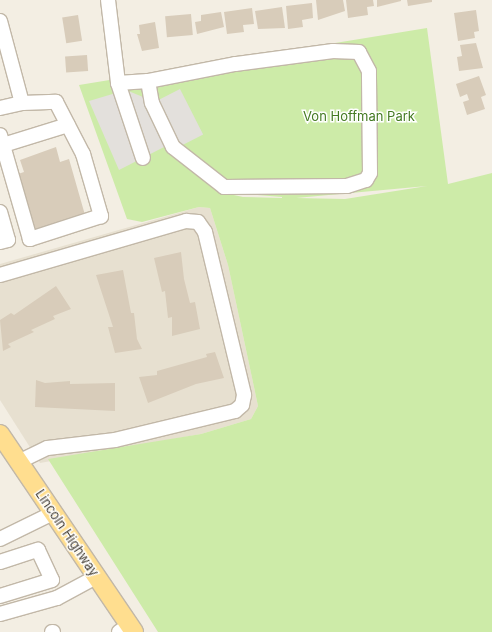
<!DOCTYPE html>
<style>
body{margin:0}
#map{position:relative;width:492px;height:632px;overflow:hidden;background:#f3eee3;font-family:Inter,sans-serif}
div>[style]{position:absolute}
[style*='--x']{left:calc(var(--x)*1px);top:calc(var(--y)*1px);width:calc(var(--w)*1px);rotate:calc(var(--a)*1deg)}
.residential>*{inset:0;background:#e7e0d0}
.green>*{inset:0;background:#cdeba8}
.parking>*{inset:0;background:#e3e0dc;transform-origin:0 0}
.building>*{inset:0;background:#d8ccba;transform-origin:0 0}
.roads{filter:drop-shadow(1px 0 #c2b8a8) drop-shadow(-1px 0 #c2b8a8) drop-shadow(0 1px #c2b8a8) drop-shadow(0 -1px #c2b8a8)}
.minor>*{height:14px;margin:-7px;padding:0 7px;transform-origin:7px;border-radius:7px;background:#fff}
.major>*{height:18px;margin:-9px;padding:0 9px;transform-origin:9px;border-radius:9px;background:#ffde8f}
span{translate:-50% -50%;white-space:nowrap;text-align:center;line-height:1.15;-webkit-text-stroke:3px #fff;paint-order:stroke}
.park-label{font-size:13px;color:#447a22}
.street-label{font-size:13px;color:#453e33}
</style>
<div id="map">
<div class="residential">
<div style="clip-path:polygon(199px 207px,210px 208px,228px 265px,258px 406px,251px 419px,201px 434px,40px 463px,0 400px,0 264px)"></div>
</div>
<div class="green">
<div style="clip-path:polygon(evenodd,427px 28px,448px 184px,492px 173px,492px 632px,158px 632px,48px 459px,201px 434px,251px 419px,258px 406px,228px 265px,210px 208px,199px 207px,142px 222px,127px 219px,79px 85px,427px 28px,427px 186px,345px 199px,296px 198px,427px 186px,427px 28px,220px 192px,282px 197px,282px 198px,243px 197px,220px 192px)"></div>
</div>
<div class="parking">
<div style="left:180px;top:89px;width:51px;height:28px;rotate:63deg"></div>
<div style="clip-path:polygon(126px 90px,143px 97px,166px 146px,119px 170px,89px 101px)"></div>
</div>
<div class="building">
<div style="clip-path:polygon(316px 0,343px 0,345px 11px,318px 20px)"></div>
<div style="clip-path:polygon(346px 0,373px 0,374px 6px,367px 7px,368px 15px,348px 18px)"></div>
<div style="clip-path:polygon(377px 0,401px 0,401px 1px,377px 7px)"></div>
<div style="clip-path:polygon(407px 0,432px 0,432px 2px,408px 6px)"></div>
<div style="clip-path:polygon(312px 3px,313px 18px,302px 20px,303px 27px,288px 29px,286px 6px)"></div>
<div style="clip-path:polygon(282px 7px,285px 28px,258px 29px,255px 11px)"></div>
<div style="clip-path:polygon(252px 8px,254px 24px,243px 25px,244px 32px,227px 34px,224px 12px)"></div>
<div style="clip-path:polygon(476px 10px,479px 31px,474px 32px,475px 38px,458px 41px,454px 13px)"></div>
<div style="clip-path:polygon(221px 12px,224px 27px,197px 34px,195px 22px,201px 21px,201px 15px)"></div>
<div style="left:191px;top:14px;width:21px;height:26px;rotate:85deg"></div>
<div style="left:78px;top:15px;width:26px;height:16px;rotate:81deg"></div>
<div style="clip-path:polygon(155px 22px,159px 48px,142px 51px,137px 34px,140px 34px,139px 25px)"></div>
<div style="clip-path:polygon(476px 43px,483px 68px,459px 71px,457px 57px,462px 56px,460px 45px)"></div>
<div style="left:87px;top:55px;width:16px;height:22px;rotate:86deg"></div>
<div style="clip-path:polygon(479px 76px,486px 95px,481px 97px,485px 109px,467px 115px,463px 102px,469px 100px,467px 94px,460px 97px,456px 84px)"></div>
<div style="clip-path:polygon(56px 147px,60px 162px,69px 159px,85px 215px,35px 230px,18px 174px,24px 172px,20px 160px)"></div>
<div style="clip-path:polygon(181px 252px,184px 279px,190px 303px,195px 302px,200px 329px,172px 336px,172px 317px,168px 318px,165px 291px,162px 292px,154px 258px)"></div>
<div style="clip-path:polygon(123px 270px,131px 313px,134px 313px,137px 339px,142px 349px,115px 353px,108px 327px,113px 327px,96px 275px)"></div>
<div style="clip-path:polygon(56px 286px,71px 309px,53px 316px,55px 319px,31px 330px,34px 332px,8px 344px,11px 347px,3px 351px,0 320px,11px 313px,14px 315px)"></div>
<div style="clip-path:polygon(215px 352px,224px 378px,196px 384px,148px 403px,139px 377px,157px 375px,157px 371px,207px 357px,206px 354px)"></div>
<div style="clip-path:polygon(36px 380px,45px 383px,70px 381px,70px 384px,115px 383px,115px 411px,35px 407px)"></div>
</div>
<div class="roads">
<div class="minor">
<div style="--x:108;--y:0;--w:84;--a:83.1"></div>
<div style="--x:118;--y:83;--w:79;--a:71.6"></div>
<div style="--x:0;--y:21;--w:85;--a:75"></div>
<div style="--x:118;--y:83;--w:30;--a:-4"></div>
<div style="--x:148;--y:81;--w:22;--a:80"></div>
<div style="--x:152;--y:103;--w:49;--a:64.5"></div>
<div style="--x:173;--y:147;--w:65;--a:38.1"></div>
<div style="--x:224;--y:187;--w:123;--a:-0.5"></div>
<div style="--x:347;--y:186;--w:20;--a:-18"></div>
<div style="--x:366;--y:180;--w:8;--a:-60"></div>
<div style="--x:370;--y:173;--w:102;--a:-90.6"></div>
<div style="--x:369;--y:71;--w:21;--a:-118"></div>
<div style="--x:359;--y:52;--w:26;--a:-178"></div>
<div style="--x:333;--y:51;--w:99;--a:172.4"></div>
<div style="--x:235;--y:64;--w:89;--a:168.9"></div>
<div style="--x:0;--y:108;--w:23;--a:-13"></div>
<div style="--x:22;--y:103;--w:34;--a:-2"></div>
<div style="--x:56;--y:102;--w:59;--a:62.6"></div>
<div style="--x:83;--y:154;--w:65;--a:73.8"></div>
<div style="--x:101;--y:216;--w:75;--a:162.1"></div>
<div style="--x:30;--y:239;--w:108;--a:-106.1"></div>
<div style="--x:0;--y:146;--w:71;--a:-17.2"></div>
<div style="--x:0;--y:212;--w:29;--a:74"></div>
<div style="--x:8;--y:240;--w:8;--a:166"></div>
<div style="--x:0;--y:275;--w:194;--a:-16.2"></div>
<div style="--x:186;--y:221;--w:12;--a:5"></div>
<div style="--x:198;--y:222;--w:12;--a:55"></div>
<div style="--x:205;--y:232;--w:168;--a:76.5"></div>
<div style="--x:244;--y:395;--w:10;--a:101"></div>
<div style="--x:242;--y:405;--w:9;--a:139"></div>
<div style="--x:235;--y:411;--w:123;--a:166.4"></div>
<div style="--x:115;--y:440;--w:68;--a:173.3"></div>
<div style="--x:47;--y:448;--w:32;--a:154"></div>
<div style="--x:0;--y:539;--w:59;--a:-26.1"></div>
<div style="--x:0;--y:562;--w:40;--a:-18"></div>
<div style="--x:38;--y:550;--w:33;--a:65"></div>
<div style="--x:52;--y:580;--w:54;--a:162.9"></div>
<div style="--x:0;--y:614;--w:59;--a:-15.7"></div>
<div style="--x:57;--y:598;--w:44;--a:-28.3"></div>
<div style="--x:52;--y:632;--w:1;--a:0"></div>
<div style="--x:119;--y:632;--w:12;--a:-35"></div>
</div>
<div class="major">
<div style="--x:0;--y:434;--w:239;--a:55.9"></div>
</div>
</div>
<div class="park-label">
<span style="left:359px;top:116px">Von Hoffman Park</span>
</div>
<div class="street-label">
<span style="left:67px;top:533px;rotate:56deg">Lincoln Highway</span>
</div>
</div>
